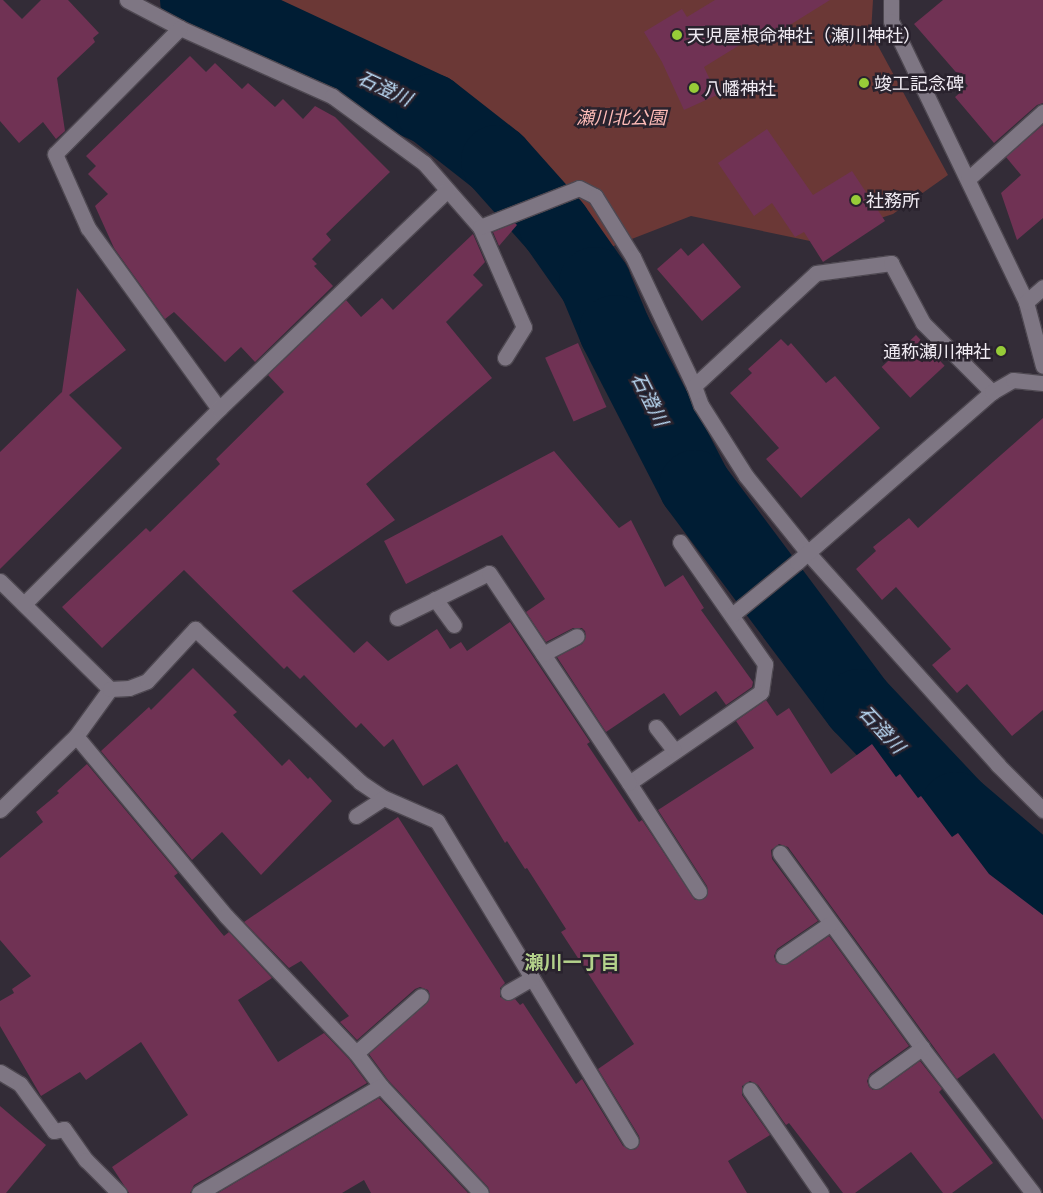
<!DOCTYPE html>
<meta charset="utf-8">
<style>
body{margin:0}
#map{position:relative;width:1043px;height:1193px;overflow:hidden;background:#332c37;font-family:"PT Serif","Noto Sans JP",serif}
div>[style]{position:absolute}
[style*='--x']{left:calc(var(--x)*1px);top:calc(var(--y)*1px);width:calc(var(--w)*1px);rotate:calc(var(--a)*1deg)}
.green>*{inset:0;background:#6b3836}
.river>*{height:72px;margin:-36px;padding:0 36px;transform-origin:36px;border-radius:36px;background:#001d34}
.building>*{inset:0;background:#703254;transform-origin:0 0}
.roads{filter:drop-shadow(1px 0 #4e4851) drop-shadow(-1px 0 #4e4851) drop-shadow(0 1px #4e4851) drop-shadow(0 -1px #4e4851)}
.minor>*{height:15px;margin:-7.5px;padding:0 7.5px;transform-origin:7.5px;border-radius:7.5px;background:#7e7683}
.dots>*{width:14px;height:14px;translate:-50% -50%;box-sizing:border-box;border:2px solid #29222d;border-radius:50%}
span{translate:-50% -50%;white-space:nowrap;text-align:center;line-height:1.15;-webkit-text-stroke:5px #29222d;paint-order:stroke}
.poi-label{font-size:18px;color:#f0ebf3}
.left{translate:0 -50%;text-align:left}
.right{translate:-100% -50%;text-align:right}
.park-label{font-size:18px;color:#fdbbb7;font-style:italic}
.water-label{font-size:19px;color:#bdddf8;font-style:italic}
.neighbourhood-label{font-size:19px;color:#b4d28b;font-weight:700}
</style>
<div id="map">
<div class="green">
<div style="clip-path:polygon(231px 0,873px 0,871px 33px,948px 175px,893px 214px,810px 241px,691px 216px,593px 254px,513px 178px,432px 110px,286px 42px)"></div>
</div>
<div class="river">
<div style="--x:196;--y:0;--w:260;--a:25"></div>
<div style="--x:432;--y:110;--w:83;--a:38.1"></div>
<div style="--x:497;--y:161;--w:87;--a:48.3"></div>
<div style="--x:555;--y:226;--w:70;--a:54.9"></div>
<div style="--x:595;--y:283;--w:52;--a:67.4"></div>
<div style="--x:615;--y:331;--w:174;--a:62.7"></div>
<div style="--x:695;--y:486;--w:274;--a:53.2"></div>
<div style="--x:859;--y:705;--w:141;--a:46.7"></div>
<div style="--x:956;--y:808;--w:114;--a:40.4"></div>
</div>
<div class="building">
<div style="clip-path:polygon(0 0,3px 0,22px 19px,41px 0,68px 0,99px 33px,93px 38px,95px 42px,57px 78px,65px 131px,56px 139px,43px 122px,19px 143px,0 121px)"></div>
<div style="clip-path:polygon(715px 0,830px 0,769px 38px,764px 30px,704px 67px,717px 95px,684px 110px,662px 62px,644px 32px,682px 9px,687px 17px)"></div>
<div style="clip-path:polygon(943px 0,1043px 0,1043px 103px,1037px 105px,994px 143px,955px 97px,968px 86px,914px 24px)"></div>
<div style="clip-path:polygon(190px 56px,206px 72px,215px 63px,242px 89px,248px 83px,275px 107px,283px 99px,303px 119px,315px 106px,335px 117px,390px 172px,326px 234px,331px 240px,312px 259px,317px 264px,314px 266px,333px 286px,255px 362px,241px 347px,225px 362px,174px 312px,165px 319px,114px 248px,95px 206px,108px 194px,88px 174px,96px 166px,86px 156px)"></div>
<div style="clip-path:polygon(1043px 125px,1043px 218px,1017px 240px,1001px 193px,1021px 175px,1006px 157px)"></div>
<div style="clip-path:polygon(767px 129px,813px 195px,852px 171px,885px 221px,823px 262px,804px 232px,795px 237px,772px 203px,754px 216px,718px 163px)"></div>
<div style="clip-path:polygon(515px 223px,517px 225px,499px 246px,493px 232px)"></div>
<div style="clip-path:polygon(473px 234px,485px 262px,473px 275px,483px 285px,446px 322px,492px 378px,366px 484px,395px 520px,292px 591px,354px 653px,367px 641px,388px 661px,437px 629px,450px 649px,461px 642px,467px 651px,510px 622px,590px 742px,587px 744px,639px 822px,642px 820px,695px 900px,704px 899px,708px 891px,707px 886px,658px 810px,754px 748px,736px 721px,766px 700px,777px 716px,789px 708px,831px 774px,872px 744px,896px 777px,900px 774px,918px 798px,921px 796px,952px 837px,958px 833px,989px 874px,1043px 915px,1043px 1120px,994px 1053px,957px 1079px,788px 847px,779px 844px,771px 850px,772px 859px,818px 921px,777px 949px,774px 956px,776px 962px,783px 965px,788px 964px,829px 936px,909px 1046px,870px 1074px,867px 1081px,869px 1087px,873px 1090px,881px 1089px,920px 1061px,942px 1089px,939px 1092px,993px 1163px,952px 1193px,943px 1193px,911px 1152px,855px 1193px,843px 1193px,789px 1123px,786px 1125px,758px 1085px,750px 1081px,742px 1086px,742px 1095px,770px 1135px,728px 1161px,747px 1193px,490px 1193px,488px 1187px,388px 1080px,369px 1054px,427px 1003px,430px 995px,428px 990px,420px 987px,415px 989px,357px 1040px,340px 1022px,349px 1016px,301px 961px,289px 968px,244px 922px,398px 817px,505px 983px,500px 988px,500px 997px,508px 1001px,515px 999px,520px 1005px,523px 1003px,576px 1084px,582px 1079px,623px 1146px,631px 1150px,636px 1149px,640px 1141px,639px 1136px,598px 1069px,634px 1044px,561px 932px,566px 929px,527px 868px,525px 869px,507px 841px,505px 843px,457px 764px,423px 786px,393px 739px,384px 747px,361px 723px,356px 728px,304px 675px,300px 679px,287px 666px,284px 669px,184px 570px,102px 648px,62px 607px,146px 528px,150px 532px,220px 464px,216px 459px,284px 392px,268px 375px,346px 300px,361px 317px,382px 298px,393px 310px)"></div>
<div style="clip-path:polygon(703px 243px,741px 287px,702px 321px,657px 269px,681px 248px,688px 256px)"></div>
<div style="clip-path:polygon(77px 288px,126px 350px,69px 395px,122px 448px,0 569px,0 452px,62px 392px)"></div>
<div style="left:916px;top:335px;width:42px;height:47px;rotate:47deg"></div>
<div style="clip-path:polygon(781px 339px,788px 346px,791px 343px,826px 383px,835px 376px,880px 428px,801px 498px,766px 459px,779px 448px,730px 393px,752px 373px,748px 369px)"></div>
<div style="left:578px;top:343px;width:70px;height:36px;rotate:66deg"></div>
<div style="clip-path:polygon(1043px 418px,1043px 710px,1012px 736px,967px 684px,957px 693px,932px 665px,951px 649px,896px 587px,882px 600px,856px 569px,876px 551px,873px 547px,909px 518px,918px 528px)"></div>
<div style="clip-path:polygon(554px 451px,619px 528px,631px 520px,665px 587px,683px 575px,704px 608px,701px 610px,753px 682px,752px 687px,726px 705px,716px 691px,680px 716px,664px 693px,606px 732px,557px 657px,582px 644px,586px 637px,585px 631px,582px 628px,573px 628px,546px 642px,526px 612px,545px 599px,502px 535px,406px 584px,384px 541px)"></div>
<div style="clip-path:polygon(193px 668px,237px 712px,233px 715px,282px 766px,289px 759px,308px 779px,310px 777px,332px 801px,261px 875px,222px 832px,192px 860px,101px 751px,149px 707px,151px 710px)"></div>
<div style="clip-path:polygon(87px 764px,178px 873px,174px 876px,224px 936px,229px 932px,272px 978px,238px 1000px,278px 1062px,324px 1033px,349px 1059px,367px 1083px,194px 1185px,190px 1193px,129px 1193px,112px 1167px,188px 1115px,141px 1042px,86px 1080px,80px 1072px,41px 1096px,0 1026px,0 1001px,14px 993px,12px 989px,31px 976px,0 940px,0 858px,43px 822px,36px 812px,59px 793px,57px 791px)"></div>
<div style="clip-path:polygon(379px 1098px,468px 1193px,371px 1193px,364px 1180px,342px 1193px,218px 1193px)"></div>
<div style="clip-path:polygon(0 1106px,46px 1145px,6px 1193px,0 1193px)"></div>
</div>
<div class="roads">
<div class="minor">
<div style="--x:127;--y:0;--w:60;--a:27.8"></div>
<div style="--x:180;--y:28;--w:167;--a:24.1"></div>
<div style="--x:332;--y:96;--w:114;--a:36.1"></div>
<div style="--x:424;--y:163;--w:85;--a:48.8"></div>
<div style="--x:480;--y:227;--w:109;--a:66.3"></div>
<div style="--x:524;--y:327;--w:36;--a:122"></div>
<div style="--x:891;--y:0;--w:21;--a:90"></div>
<div style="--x:891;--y:21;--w:312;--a:64.3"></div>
<div style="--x:1026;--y:302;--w:66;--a:75.1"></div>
<div style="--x:180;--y:28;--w:177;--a:134.8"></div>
<div style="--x:55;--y:154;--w:81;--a:66"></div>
<div style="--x:88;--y:228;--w:223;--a:54.1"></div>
<div style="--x:968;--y:179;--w:101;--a:-41.8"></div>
<div style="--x:480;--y:227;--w:106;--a:-21.5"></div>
<div style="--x:579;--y:188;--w:18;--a:27"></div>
<div style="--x:595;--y:196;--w:72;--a:58.1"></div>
<div style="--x:633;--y:257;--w:143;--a:64.7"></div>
<div style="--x:694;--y:386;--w:20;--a:70"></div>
<div style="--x:701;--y:405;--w:84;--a:57.6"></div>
<div style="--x:746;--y:476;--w:99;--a:51.2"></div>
<div style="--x:808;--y:553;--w:285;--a:48.1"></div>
<div style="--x:998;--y:765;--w:64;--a:45"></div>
<div style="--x:1026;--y:302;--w:23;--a:-41"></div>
<div style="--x:694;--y:386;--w:166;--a:-42.8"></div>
<div style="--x:816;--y:273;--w:76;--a:-7.6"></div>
<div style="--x:891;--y:263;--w:68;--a:61.9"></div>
<div style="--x:923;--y:323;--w:98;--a:45"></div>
<div style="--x:680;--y:542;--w:149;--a:55.1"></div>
<div style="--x:765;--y:664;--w:28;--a:98"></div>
<div style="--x:761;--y:692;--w:160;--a:145.4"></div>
<div style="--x:629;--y:783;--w:129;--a:57.1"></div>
<div style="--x:0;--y:581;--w:154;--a:44.5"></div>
<div style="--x:110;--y:689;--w:58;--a:125.9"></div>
<div style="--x:76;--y:736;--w:106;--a:135.8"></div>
<div style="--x:435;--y:599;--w:32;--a:54"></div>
<div style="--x:24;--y:604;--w:276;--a:-45"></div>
<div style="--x:219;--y:409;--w:316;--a:-43.8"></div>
<div style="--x:732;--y:615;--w:84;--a:-39.2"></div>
<div style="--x:797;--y:562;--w:259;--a:-41.1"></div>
<div style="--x:992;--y:392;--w:24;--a:-30"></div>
<div style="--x:1013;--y:380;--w:30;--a:6"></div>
<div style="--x:397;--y:618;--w:102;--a:-26.1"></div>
<div style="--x:489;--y:573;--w:252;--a:56.3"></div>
<div style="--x:543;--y:654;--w:38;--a:-28"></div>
<div style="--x:110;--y:689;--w:19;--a:-3"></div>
<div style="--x:129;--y:688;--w:19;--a:-21"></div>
<div style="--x:147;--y:681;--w:71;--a:-47.3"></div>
<div style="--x:195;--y:629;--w:225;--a:42.8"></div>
<div style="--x:360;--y:782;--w:29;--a:34"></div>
<div style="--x:384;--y:798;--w:58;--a:23.5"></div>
<div style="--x:437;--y:821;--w:374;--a:58.8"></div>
<div style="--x:656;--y:727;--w:29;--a:52"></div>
<div style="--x:76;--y:736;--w:234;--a:50.2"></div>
<div style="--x:226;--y:916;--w:189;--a:46.5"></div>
<div style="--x:356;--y:1053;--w:41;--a:52.9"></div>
<div style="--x:381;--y:1086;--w:146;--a:46.9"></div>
<div style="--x:356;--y:816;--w:33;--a:-33"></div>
<div style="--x:780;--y:853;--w:241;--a:53.9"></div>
<div style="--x:922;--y:1048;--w:183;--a:52.6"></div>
<div style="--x:783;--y:956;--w:58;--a:-34.5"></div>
<div style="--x:508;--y:992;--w:28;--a:-30"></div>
<div style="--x:356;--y:1053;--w:86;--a:-41.2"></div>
<div style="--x:0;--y:1072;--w:23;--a:31"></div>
<div style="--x:20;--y:1084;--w:58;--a:54.1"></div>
<div style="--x:54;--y:1131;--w:10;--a:-11"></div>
<div style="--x:64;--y:1129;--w:38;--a:55"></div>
<div style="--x:86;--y:1160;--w:47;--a:45"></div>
<div style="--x:876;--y:1081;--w:57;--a:-35.7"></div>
<div style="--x:750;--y:1090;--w:125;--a:55.4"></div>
<div style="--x:199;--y:1193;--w:211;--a:-30.5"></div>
</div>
</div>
<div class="dots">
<div style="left:677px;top:35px;background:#97cc38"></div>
<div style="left:864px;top:83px;background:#97cc38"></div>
<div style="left:694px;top:88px;background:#97cc38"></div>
<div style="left:856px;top:200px;background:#97cc38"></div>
<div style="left:1001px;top:351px;background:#97cc38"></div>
</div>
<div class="poi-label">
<span class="left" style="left:687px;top:35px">天児屋根命神社（瀬川神社）</span>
<span class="left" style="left:874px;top:83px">竣工記念碑</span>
<span class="left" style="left:704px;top:88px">八幡神社</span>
<span class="left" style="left:866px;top:200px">社務所</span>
<span class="right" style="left:991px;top:351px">通称瀬川神社</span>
</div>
<div class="park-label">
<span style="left:621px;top:117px">瀬川北公園</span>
</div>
<div class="water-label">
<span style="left:385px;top:88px;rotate:25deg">石澄川</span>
<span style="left:650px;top:399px;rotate:63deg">石澄川</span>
<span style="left:882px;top:729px;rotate:47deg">石澄川</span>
</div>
<div class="neighbourhood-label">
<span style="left:572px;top:962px">瀬川一丁目</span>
</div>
</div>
